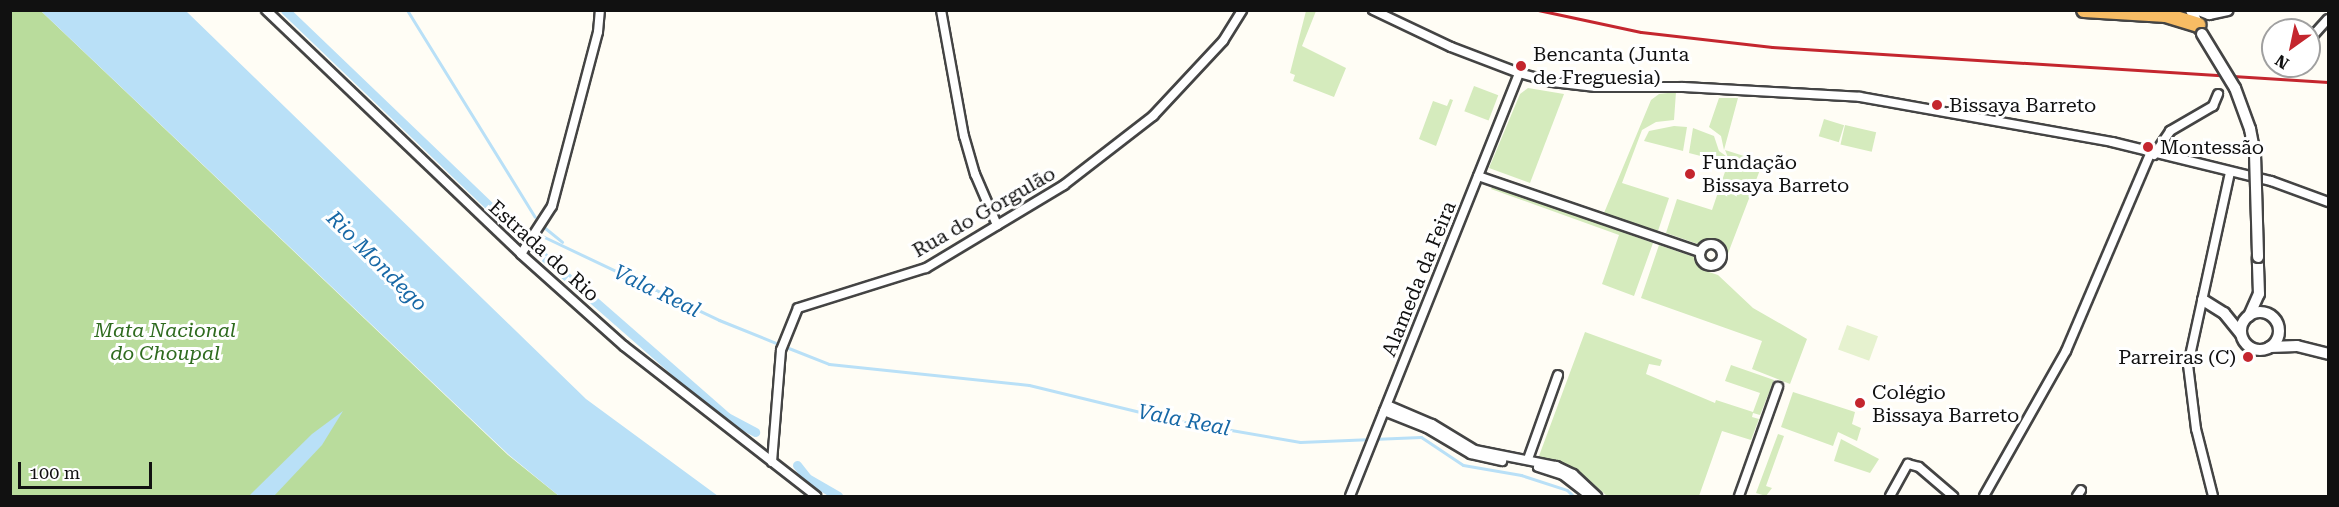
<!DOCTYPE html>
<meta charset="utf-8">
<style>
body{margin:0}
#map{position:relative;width:2339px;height:507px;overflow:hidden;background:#fffdf5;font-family:"Roboto Serif",serif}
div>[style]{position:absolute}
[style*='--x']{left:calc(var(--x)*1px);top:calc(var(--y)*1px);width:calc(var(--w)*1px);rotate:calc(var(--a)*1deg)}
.green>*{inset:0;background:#d5ebbd;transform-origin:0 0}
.forest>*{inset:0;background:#b9dc9c}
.pitch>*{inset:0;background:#e6f2cf;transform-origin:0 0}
.water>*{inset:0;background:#b9e0f7}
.stream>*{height:3px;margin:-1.5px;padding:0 1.5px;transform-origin:1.5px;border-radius:1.5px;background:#b9e0f7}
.canal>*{height:9px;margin:-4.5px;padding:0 4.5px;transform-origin:4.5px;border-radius:4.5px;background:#b9e0f7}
.roads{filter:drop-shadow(2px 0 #444) drop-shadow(-2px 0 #444) drop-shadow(0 2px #444) drop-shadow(0 -2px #444)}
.minor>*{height:8px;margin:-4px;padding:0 4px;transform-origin:4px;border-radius:4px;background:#fff}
.minor>.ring{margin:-4px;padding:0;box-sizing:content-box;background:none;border:8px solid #fff;border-radius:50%}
.tertiary>*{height:10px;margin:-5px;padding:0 5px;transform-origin:5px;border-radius:5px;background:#fff}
.tertiary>.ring{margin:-5px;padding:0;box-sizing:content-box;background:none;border:10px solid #fff;border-radius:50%}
.trunk>*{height:14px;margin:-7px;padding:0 7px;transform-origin:7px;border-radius:7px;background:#f7bc64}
.rail>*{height:3px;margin:-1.5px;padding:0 1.5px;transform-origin:1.5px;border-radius:1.5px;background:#c4262e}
.bridges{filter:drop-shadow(2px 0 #444) drop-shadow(-2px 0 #444) drop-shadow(0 2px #444) drop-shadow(0 -2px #444)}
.tertiary-bridge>*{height:10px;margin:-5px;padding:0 5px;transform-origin:5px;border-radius:5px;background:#fff}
.dots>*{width:16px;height:16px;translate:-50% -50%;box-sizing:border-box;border:3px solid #fff;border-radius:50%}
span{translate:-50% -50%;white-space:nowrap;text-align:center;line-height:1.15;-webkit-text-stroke:6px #fff;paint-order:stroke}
.poi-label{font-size:20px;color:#111}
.left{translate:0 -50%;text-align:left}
.right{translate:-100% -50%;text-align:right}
.street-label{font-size:20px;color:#111}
.park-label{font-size:20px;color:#2f6b1f;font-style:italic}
.water-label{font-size:21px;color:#1768a6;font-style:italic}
.frame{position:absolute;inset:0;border:12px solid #111;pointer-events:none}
.north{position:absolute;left:2261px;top:18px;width:60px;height:60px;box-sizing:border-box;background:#fff;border:2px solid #a0a0a0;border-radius:50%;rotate:213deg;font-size:16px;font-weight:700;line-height:24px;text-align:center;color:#111}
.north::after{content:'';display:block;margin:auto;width:21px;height:27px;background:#c4262e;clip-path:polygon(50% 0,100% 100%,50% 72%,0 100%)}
.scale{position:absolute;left:18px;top:462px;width:134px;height:27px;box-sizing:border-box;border:3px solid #111;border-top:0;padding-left:8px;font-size:18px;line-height:21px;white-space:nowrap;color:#111;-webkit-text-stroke:4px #fff;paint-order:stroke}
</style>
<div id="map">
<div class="green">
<div style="clip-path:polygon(1306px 11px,1316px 11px,1302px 46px,1346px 68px,1334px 97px,1293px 81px,1295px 75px,1290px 73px)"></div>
<div style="left:1474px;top:86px;width:26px;height:27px;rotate:21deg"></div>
<div style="clip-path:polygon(1528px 88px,1564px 94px,1530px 183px,1489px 168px,1520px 94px)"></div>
<div style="clip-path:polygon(1676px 92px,1674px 120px,1656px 122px,1642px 130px,1622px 183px,1669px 198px,1658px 231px,1604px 213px,1651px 100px,1659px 94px)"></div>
<div style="clip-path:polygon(1719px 98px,1738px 98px,1724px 150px,1721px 136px,1709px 127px)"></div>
<div style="clip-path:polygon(1450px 99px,1453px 100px,1436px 146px,1419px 139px,1433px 101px,1447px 106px)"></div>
<div style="left:1824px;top:119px;width:21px;height:18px;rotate:17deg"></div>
<div style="left:1845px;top:125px;width:32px;height:20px;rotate:13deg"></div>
<div style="clip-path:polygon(1674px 126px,1687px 127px,1683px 151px,1644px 141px,1649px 131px)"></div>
<div style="clip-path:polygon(1693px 128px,1714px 136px,1719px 151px,1726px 156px,1724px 162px,1689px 153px)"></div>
<div style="clip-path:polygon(1725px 150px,1763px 162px,1727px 256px,1715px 241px,1705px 239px,1698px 244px,1666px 233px,1677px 199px,1712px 210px,1729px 160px)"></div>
<div style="clip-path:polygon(1493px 186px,1653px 243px,1634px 296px,1602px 284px,1619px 235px,1491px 189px)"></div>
<div style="clip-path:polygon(1659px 245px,1694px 257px,1700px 269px,1718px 275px,1753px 308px,1807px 339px,1790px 384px,1752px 369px,1762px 341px,1641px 298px)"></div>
<div style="clip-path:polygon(1585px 332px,1662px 360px,1660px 366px,1649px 364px,1646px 374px,1715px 403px,1716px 400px,1753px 412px,1760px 393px,1725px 381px,1731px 365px,1774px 380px,1760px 415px,1753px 413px,1752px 417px,1759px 419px,1751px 440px,1722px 431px,1699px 496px,1607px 496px,1581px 473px,1539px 456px)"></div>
<div style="clip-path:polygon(1793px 392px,1855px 412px,1852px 424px,1861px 428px,1857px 441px,1838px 432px,1833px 446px,1781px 427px)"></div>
<div style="clip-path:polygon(1778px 434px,1784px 436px,1766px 486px,1772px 488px,1766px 496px,1756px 493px)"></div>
<div style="clip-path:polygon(1841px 439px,1879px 459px,1870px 473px,1834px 461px)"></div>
</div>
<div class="forest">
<div style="clip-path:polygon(10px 11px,41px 11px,508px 455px,559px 496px,11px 496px)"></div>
</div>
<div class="pitch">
<div style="left:1847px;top:325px;width:33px;height:26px;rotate:20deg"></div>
</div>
<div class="water">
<div style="clip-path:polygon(41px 11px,186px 11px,586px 399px,718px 496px,559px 496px,509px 455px)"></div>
<div style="clip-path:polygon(343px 411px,322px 445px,274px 496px,249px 496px,312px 434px)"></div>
</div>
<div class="stream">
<div style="--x:407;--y:10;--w:243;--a:58.3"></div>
<div style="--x:506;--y:222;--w:27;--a:20"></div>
<div style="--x:545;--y:228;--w:22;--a:39"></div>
<div style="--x:540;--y:235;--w:198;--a:25.4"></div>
<div style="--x:719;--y:320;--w:61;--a:22"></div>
<div style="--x:786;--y:347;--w:46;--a:21.6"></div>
<div style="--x:829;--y:364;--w:201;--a:6"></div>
<div style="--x:1029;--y:385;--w:148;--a:13.7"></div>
<div style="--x:1173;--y:420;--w:129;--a:9.8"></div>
<div style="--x:1300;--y:442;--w:121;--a:-2.4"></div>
<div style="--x:1421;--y:437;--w:50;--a:33.7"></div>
<div style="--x:1463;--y:465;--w:59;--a:9.8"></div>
<div style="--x:1521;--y:475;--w:48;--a:18.1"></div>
<div style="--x:1567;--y:490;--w:8;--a:45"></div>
</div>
<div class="canal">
<div style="--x:285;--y:10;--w:327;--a:43.8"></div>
<div style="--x:535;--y:249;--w:255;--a:41.2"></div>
<div style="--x:727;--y:417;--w:32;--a:28"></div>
<div style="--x:797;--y:465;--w:16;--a:52"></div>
<div style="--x:807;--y:478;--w:36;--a:30"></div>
</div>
<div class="roads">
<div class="minor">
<div style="--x:266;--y:10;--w:353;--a:43.7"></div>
<div style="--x:521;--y:254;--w:138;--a:41.8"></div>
<div style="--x:624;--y:346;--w:244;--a:38"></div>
<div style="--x:941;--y:10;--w:128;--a:79.7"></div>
<div style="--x:964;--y:136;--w:40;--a:74"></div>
<div style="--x:975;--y:174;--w:56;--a:66.7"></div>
<div style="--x:1373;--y:10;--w:86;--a:25.4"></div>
<div style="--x:1451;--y:47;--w:73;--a:20.9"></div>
<div style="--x:1519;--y:73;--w:34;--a:15"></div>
<div style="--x:1552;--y:82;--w:44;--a:6.5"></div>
<div style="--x:1596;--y:87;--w:87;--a:0"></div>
<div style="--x:1683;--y:87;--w:177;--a:3.2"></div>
<div style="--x:1860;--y:97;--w:256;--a:10.1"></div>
<div style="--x:2112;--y:142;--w:164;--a:13.8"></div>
<div style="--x:2271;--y:181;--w:61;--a:20.2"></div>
<div style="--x:2309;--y:40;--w:28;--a:-48"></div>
<div style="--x:2154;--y:155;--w:29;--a:-56"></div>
<div style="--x:2170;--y:131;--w:50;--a:-30.2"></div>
<div style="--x:2213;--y:106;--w:13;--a:-67"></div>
<div style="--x:1478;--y:176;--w:235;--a:18.9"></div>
<div class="ring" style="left:1700px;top:244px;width:14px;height:14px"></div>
<div style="--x:521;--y:254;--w:57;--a:-57.1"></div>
<div style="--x:552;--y:206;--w:180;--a:-75.2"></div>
<div style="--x:598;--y:32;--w:22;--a:-85"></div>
<div style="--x:1387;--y:405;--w:49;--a:22.9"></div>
<div style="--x:1432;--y:424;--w:50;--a:31.2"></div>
<div style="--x:1475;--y:450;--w:83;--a:11.2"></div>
<div style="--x:1556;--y:466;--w:19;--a:25"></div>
<div style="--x:1573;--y:474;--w:33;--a:43"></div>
<div style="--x:1384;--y:411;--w:46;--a:21.6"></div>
<div style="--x:1427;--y:428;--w:51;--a:30.6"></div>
<div style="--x:1471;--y:454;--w:32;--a:13"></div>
<div style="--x:1528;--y:459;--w:89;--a:-70.3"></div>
<div style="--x:772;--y:462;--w:112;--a:-85.4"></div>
<div style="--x:781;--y:350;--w:45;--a:-68"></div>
<div style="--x:798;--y:308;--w:134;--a:-17.4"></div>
<div style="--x:926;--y:268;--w:161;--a:-31"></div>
<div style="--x:1064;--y:185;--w:113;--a:-37.8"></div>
<div style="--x:1153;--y:116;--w:103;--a:-47"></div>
<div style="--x:1223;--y:41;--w:36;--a:-58"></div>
<div style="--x:1538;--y:467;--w:26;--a:18"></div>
<div style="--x:1563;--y:475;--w:34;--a:38"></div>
<div style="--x:1350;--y:496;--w:456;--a:-68.2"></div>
<div style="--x:1739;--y:496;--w:116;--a:-70.3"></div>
<div style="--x:1890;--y:496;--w:37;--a:-61"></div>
<div style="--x:1908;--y:464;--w:11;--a:15"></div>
<div style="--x:1919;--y:467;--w:45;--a:40.5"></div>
<div style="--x:1984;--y:496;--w:167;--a:-60.5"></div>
<div style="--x:2066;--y:351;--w:214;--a:-66.9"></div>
<div style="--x:2077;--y:496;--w:7;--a:-56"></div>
<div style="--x:2213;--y:496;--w:69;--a:-104.2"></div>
<div style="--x:2196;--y:429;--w:64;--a:-97.1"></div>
<div style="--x:2188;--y:365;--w:197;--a:-77.7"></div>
</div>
<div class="tertiary">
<div style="--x:2191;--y:10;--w:21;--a:65"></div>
<div style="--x:2199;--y:10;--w:11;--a:22"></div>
<div style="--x:2209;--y:14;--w:19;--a:-12"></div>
<div style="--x:2203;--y:300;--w:25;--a:32"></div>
<div style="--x:2224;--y:313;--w:27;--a:51"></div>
<div class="ring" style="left:2241px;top:312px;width:28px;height:28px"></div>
<div style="--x:2249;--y:316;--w:24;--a:-66"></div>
<div style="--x:2259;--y:294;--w:37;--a:-92"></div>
<div style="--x:2270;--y:347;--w:27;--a:-2"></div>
<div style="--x:2297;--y:346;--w:32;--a:14"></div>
</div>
<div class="trunk">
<div style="--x:2084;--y:10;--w:82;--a:3.5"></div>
<div style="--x:2166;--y:15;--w:34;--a:17"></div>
</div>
</div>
<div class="rail">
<div style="--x:1538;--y:10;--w:105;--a:12.1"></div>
<div style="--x:1641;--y:32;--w:132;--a:6.5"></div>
<div style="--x:1772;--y:47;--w:557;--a:3.6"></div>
</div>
<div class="bridges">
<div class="tertiary-bridge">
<div style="--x:2202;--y:34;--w:63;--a:58.6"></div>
<div style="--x:2235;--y:88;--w:44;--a:69.9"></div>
<div style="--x:2250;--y:129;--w:25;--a:79"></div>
<div style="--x:2255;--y:154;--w:103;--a:88.3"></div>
</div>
</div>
<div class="dots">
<div style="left:1521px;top:66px;background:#c4262e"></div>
<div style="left:1937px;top:105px;background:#c4262e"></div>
<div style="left:2148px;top:147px;background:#c4262e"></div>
<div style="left:1690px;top:174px;background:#c4262e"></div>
<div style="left:2248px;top:357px;background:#c4262e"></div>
<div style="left:1860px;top:403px;background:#c4262e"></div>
</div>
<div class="poi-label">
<span class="left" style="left:1533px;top:66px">Bencanta (Junta<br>de Freguesia)</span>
<span class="left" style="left:1949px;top:105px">Bissaya Barreto</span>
<span class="left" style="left:2160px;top:147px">Montessão</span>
<span class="left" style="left:1702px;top:174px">Fundação<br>Bissaya Barreto</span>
<span class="right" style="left:2236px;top:357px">Parreiras (C)</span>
<span class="left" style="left:1872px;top:404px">Colégio<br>Bissaya Barreto</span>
</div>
<div class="street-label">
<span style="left:984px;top:212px;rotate:-30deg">Rua do Gorgulão</span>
<span style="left:544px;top:251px;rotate:42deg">Estrada do Rio</span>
<span style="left:1419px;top:279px;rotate:-68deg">Alameda da Feira</span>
</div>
<div class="park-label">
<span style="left:165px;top:342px">Mata Nacional<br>do Choupal</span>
</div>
<div class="water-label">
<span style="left:377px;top:261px;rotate:45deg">Rio Mondego</span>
<span style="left:657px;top:291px;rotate:26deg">Vala Real</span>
<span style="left:1184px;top:420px;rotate:11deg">Vala Real</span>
</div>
<div class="frame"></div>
<div class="north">N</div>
<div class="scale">100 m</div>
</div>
